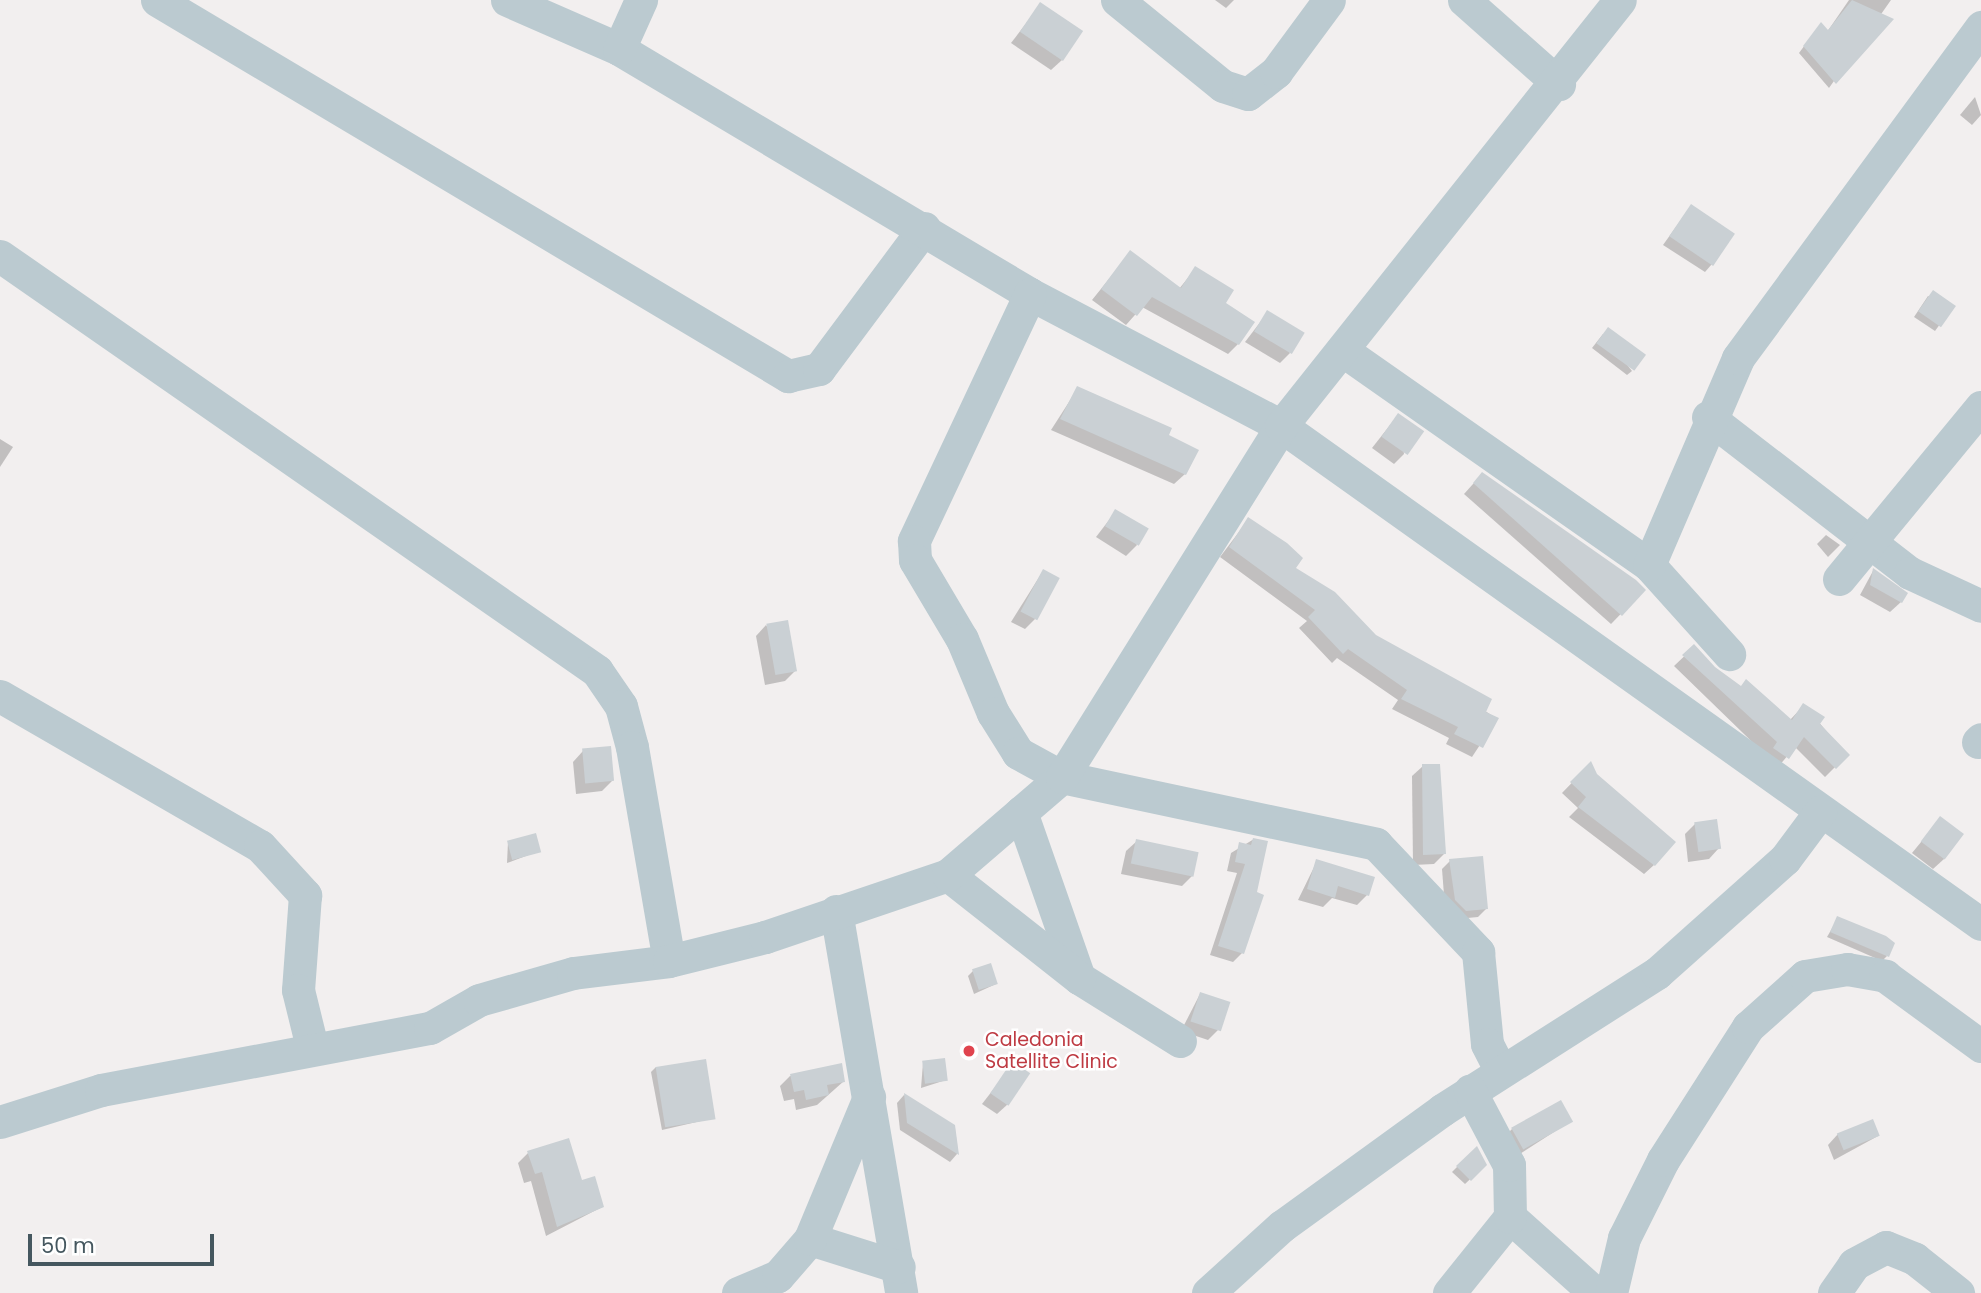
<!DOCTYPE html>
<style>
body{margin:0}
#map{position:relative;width:1981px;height:1293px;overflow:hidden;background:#f2efef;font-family:Poppins,sans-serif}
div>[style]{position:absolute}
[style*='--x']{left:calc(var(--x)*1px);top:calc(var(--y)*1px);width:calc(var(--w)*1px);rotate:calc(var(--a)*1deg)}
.shadow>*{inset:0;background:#0003}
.building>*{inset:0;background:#cad0d4;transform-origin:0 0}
.minor>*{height:33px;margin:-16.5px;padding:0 16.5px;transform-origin:16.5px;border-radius:16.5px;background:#bbcad0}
.dots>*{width:19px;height:19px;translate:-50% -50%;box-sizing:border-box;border:4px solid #fff;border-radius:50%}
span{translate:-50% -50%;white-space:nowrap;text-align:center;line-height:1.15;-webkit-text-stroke:5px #fff;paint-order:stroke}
.health-label{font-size:19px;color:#be3a42}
.left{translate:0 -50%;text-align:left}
.scale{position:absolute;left:28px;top:1234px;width:186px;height:32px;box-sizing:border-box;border:4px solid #45575f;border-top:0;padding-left:9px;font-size:21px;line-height:24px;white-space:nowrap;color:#45575f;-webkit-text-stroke:5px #fff;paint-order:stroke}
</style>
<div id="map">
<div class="shadow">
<div style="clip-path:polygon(1215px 0,1234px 0,1226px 8px)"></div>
<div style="clip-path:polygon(1849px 0,1891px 0,1829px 88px,1799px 53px,1816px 30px,1827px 32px)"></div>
<div style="clip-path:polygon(1041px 4px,1062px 60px,1051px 70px,1011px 43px)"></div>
<div style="clip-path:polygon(1975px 97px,1981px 115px,1972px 125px,1960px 115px)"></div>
<div style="clip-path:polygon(1691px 206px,1712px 264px,1705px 272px,1663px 245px)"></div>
<div style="clip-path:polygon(1130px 253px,1179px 289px,1195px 269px,1223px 303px,1238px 344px,1228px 354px,1142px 307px,1126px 325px,1092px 300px)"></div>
<div style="clip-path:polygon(1928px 296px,1953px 306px,1935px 331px,1914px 317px)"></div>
<div style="clip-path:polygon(1268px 312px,1290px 353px,1280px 363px,1245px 342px)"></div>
<div style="clip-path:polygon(1603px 334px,1632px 371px,1627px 375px,1592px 348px)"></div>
<div style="clip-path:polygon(1078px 388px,1166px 436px,1185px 474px,1174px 484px,1051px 430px)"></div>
<div style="clip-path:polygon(1398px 415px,1404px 454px,1394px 464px,1372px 448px)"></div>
<div style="clip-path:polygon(0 439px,13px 447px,0 467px)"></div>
<div style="clip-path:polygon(1482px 474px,1643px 591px,1611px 624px,1464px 494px)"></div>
<div style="clip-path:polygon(1116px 511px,1137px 545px,1126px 556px,1096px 537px)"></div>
<div style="clip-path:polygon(1248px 520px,1293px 569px,1375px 636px,1497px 719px,1472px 757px,1446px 744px,1449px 738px,1392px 709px,1398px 700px,1337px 658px,1332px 663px,1299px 628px,1307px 621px,1220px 557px)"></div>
<div style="clip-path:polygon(1826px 535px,1840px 545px,1828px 557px,1817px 544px)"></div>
<div style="clip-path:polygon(1043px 571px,1035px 619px,1025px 629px,1011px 622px)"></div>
<div style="clip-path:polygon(1873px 571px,1901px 602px,1890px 612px,1860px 595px)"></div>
<div style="clip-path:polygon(766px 625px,795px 671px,785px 681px,765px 685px,756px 636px)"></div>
<div style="clip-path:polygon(1694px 647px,1714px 669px,1790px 720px,1804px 705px,1847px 755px,1825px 777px,1795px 747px,1778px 767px,1674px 666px)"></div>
<div style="clip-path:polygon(583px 751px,613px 780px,602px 791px,576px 794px,573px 762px)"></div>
<div style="clip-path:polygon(1590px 764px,1654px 865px,1644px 874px,1569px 817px,1578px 808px,1562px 793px)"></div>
<div style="clip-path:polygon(1423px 766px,1444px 854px,1434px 864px,1413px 865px,1412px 776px)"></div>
<div style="clip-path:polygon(1940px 819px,1944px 859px,1933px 869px,1912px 853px)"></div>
<div style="clip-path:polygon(1695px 824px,1719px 848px,1709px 859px,1688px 862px,1685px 834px)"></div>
<div style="clip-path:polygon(1254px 839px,1242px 953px,1233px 962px,1210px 955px,1237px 873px,1227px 871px,1231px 853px)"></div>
<div style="clip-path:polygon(1137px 841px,1192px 876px,1182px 886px,1121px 874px,1126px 851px)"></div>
<div style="clip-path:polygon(508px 842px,539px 851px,507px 863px)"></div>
<div style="clip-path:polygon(1317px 861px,1367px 895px,1357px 905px,1332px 898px,1323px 907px,1298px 900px)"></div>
<div style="clip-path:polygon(1450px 861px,1487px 908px,1478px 917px,1457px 919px,1444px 895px,1442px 869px)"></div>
<div style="clip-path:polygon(1838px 918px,1887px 956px,1882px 961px,1827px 937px)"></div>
<div style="clip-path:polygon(973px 971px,996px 984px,974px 994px,968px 976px)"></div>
<div style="clip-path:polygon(1200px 994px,1218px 1030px,1208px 1040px,1181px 1031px)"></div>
<div style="clip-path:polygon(923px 1063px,946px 1080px,921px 1088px)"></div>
<div style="clip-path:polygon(1013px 1064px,1008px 1104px,997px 1114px,982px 1104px)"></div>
<div style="clip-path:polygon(656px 1067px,714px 1118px,662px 1130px,651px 1072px)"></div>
<div style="clip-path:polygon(790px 1076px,844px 1081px,817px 1105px,796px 1110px,794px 1099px,784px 1101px,780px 1086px)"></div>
<div style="clip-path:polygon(904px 1095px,953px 1126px,957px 1154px,950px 1162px,900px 1130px,897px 1103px)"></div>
<div style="clip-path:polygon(1571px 1121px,1512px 1159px,1502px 1139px,1512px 1129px)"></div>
<div style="clip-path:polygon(1838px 1134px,1878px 1136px,1834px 1160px,1828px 1145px)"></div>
<div style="clip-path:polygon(1474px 1150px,1485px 1165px,1465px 1184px,1452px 1172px)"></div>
<div style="clip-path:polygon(528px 1153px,581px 1182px,602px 1207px,546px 1236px,531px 1181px,524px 1183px,518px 1163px)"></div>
</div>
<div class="building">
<div style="clip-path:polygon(1852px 0,1894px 19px,1836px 84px,1803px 46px,1821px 22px,1828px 30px)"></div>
<div style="left:1040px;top:2px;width:52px;height:36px;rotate:34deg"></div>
<div style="left:1691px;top:204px;width:53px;height:39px;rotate:34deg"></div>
<div style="clip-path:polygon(1130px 250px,1181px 288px,1195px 266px,1234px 290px,1226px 303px,1255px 322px,1239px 345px,1152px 297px,1137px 316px,1101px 289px)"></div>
<div style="left:1933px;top:290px;width:28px;height:26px;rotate:35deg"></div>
<div style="left:1267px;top:310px;width:44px;height:25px;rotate:31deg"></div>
<div style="left:1608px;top:327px;width:47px;height:20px;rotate:36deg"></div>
<div style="clip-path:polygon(1077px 386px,1172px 428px,1169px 435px,1199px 450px,1186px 475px,1060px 419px)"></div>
<div style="left:1398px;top:413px;width:32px;height:29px;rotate:35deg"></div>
<div style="clip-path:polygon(1482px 472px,1636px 580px,1646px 590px,1622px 616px,1473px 483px)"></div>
<div style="left:1115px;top:509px;width:39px;height:20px;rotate:30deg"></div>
<div style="clip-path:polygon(1248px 517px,1287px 543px,1303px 558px,1296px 568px,1335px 592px,1376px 635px,1492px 699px,1486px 712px,1499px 718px,1483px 748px,1454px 734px,1458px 727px,1401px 699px,1407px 690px,1348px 649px,1343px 654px,1308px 617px,1315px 610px,1229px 547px)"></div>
<div style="clip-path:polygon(1873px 568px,1908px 593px,1902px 603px,1870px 585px)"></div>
<div style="left:1043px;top:569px;width:19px;height:48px;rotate:28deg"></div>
<div style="left:788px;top:620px;width:52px;height:22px;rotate:80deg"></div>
<div style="clip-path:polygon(1694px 644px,1715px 667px,1741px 686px,1746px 679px,1792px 720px,1803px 703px,1825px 717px,1820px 724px,1850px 755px,1836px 769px,1804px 737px,1789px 759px,1773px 748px,1777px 742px,1682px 655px)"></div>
<div style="left:611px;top:746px;width:35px;height:29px;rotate:85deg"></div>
<div style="clip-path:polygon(1591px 761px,1597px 774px,1676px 842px,1655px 866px,1578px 807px,1586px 797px,1570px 782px)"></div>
<div style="clip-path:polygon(1422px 764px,1440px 764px,1446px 854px,1423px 855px)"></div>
<div style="left:1940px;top:816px;width:30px;height:32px;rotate:37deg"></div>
<div style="left:1717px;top:819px;width:30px;height:23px;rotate:82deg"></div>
<div style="left:536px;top:833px;width:20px;height:30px;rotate:75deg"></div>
<div style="clip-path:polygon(1253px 838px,1268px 841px,1257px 892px,1264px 895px,1244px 954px,1218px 946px,1245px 864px,1235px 862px,1239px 842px,1251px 845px)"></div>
<div style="left:1136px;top:839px;width:64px;height:25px;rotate:12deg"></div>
<div style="clip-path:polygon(1483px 856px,1488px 909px,1466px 911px,1455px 900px,1449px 859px)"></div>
<div style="clip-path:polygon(1316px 859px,1375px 877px,1369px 896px,1338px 886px,1335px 898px,1307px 889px)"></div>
<div style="clip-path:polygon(1837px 916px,1886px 936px,1895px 943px,1889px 957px,1830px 932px)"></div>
<div style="left:991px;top:963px;width:22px;height:20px;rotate:72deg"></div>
<div style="left:1200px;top:992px;width:32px;height:31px;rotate:18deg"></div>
<div style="left:945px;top:1058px;width:23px;height:23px;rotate:83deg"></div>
<div style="left:706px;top:1059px;width:61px;height:51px;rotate:81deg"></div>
<div style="left:1012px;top:1061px;width:22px;height:39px;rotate:34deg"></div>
<div style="clip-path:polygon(842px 1063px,845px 1082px,827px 1085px,829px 1095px,806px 1100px,804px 1090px,794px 1092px,790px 1074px)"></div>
<div style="clip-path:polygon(904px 1093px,955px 1125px,959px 1155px,907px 1123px)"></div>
<div style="left:1561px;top:1100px;width:25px;height:57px;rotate:61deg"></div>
<div style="left:1873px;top:1119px;width:18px;height:39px;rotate:68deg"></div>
<div style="clip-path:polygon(569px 1138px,582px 1180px,595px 1176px,604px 1207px,557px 1227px,542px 1172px,535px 1174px,527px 1151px)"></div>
<div style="clip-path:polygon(1477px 1146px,1487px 1165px,1471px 1181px,1456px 1166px)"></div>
</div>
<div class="minor">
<div style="--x:157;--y:0;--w:735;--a:30.79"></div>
<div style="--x:788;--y:376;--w:32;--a:-13"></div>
<div style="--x:819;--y:369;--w:176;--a:-53.3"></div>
<div style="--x:507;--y:0;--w:122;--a:23.6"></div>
<div style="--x:619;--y:49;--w:478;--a:30.8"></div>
<div style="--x:1030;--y:294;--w:284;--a:27.7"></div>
<div style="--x:1281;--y:426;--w:859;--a:35.43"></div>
<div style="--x:1117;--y:0;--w:136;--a:39.1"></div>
<div style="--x:1223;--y:86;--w:26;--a:18"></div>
<div style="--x:1248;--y:94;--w:36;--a:-38"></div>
<div style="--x:1276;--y:72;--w:89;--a:-53.6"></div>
<div style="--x:1464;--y:0;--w:127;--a:41.5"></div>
<div style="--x:619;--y:49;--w:54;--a:-65.8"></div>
<div style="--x:0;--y:256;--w:727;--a:34.8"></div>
<div style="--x:597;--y:671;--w:42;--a:55.6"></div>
<div style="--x:621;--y:706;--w:42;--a:75"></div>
<div style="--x:632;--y:747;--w:217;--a:80.2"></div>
<div style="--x:1030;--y:294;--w:273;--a:115.2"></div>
<div style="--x:914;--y:541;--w:19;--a:87"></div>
<div style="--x:915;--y:560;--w:92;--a:59.3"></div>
<div style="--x:962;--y:639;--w:80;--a:67.3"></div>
<div style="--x:993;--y:713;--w:47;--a:58"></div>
<div style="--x:1018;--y:753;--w:50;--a:28.6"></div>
<div style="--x:1062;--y:777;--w:321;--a:12"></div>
<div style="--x:1376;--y:844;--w:149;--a:46.6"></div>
<div style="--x:1478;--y:952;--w:92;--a:84.4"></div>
<div style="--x:1487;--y:1044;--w:29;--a:63"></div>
<div style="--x:1342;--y:350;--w:375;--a:35"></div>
<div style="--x:1649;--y:565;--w:120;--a:48"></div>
<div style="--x:1708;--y:417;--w:255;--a:37.7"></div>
<div style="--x:1910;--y:573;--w:78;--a:24.9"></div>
<div style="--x:1649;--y:565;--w:225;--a:-66.7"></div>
<div style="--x:1738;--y:358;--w:411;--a:-53.7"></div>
<div style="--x:1839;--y:579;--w:223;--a:-50.5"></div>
<div style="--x:0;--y:696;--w:300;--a:30"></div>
<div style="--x:260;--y:846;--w:67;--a:47.4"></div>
<div style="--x:305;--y:895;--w:95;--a:94.2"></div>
<div style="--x:298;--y:990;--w:59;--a:76.2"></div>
<div style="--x:1978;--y:742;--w:4;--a:-45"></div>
<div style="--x:1021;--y:812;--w:176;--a:70.7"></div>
<div style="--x:1079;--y:978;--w:119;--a:32"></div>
<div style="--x:948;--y:875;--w:167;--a:38.2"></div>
<div style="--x:836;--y:911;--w:387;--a:80.3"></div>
<div style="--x:0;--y:1122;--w:106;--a:-17.6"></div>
<div style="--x:101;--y:1090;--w:335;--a:-10.7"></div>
<div style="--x:430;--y:1028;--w:56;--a:-29.7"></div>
<div style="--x:479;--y:1000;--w:98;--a:-16"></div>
<div style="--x:573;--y:973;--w:97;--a:-7.1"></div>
<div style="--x:669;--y:961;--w:99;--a:-14"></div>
<div style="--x:765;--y:937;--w:193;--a:-18.7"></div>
<div style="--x:948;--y:875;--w:150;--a:-40.7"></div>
<div style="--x:1062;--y:777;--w:414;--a:-58"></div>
<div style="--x:1281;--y:426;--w:544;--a:-51.49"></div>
<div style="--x:1510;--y:1217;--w:114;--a:41.8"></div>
<div style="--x:810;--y:1239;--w:93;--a:17.5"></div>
<div style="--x:738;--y:1293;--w:43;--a:-23"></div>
<div style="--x:778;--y:1276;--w:49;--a:-49.1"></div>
<div style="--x:810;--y:1239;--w:154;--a:-67.4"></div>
<div style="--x:1208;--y:1293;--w:100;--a:-42.2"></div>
<div style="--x:1282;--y:1226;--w:198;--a:-35.9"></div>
<div style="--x:1442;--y:1110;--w:255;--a:-32.5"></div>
<div style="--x:1657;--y:973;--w:171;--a:-41.7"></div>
<div style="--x:1785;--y:859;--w:59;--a:-53.3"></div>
<div style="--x:1449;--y:1293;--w:97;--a:-51.2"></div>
<div style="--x:1510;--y:1217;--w:52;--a:-91.1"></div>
<div style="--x:1509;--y:1165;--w:84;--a:-117.8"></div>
<div style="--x:1611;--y:1293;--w:57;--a:-76.7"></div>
<div style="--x:1624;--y:1238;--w:87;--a:-63.4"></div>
<div style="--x:1663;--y:1160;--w:158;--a:-57.4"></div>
<div style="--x:1748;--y:1027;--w:76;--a:-41.8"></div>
<div style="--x:1805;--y:976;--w:43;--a:-9.5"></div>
<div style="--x:1847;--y:969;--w:39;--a:10"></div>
<div style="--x:1885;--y:976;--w:119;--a:36.1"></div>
<div style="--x:1834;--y:1293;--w:35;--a:-55"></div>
<div style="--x:1854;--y:1264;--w:36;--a:-28"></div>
<div style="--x:1886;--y:1247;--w:31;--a:22"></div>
<div style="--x:1915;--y:1259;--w:55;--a:38.3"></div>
</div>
<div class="dots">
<div style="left:969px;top:1051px;background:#e0444e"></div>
</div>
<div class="health-label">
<span class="left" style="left:985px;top:1051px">Caledonia<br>Satellite Clinic</span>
</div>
<div class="scale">50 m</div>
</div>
